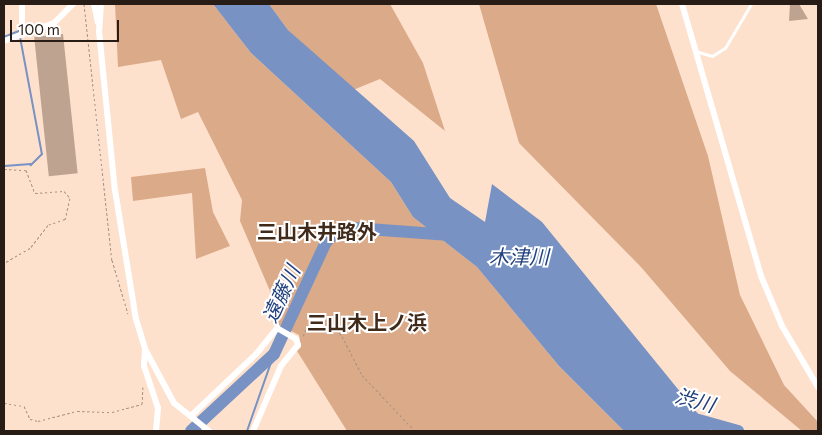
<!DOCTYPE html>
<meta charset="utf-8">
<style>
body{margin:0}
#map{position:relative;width:822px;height:435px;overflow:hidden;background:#fee1cd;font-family:Commissioner,"Noto Sans JP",sans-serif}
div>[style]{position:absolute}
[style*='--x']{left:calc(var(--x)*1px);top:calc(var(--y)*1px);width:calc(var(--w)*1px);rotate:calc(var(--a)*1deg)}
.green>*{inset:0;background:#dbaa89}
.water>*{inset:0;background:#7792c3}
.stream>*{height:2px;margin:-1px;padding:0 1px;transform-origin:1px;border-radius:1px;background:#7792c3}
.river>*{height:12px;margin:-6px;padding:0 6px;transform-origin:6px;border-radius:6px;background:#7792c3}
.building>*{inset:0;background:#bea390;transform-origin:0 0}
.path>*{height:1px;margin-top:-0.5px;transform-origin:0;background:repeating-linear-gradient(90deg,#a69182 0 2.5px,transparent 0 5px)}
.lane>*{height:3px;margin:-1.5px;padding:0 1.5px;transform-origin:1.5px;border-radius:1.5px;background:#fff}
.street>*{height:6px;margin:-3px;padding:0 3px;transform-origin:3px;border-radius:3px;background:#fff}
span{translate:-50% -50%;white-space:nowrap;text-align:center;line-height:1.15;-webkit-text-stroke:4px #fff;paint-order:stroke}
.neighbourhood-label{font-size:20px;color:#402b1b;font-weight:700}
.water-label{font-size:20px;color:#21407e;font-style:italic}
.frame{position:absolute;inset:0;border:5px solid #271d16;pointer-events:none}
.scale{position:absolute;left:10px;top:20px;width:109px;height:22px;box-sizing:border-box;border:2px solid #271d16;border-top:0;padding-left:6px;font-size:15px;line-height:18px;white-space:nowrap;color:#271d16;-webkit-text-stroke:4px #fff;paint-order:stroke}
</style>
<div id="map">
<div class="green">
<div style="clip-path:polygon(115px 4px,213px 4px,251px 53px,391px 182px,413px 217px,477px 267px,559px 366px,624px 431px,347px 431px,297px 351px,301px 347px,299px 335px,275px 323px,279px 312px,240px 221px,242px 200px,198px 112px,181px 119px,161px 60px,118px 67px)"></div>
<div style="clip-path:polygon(269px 4px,390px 4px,423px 63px,445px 131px,380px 79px,353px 90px,288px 30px)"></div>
<div style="clip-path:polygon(479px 4px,656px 4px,708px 156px,740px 295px,784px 385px,818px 422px,818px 431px,802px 431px,730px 371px,641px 267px,519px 143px)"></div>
<div style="clip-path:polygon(205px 168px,213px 212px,230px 246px,196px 259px,192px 193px,133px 201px,131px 177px)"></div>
</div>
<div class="water">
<div style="clip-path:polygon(213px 4px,269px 4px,288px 30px,414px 141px,450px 198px,485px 222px,492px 184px,542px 222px,712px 431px,624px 431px,559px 366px,477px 267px,413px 217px,391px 182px,251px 53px)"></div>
</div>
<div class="stream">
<div style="--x:4;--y:37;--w:16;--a:-22"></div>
<div style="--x:20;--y:37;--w:119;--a:79.4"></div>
<div style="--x:42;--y:154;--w:16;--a:135"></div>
<div style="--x:4;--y:166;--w:27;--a:-4"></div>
<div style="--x:247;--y:431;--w:82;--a:-70.7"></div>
</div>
<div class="river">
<div style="--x:688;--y:417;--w:52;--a:15.6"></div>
<div style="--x:191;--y:431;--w:113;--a:-42.9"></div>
<div style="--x:274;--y:354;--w:123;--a:-65.1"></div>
<div style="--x:326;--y:242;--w:21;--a:-45"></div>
<div style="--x:341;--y:227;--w:109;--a:4.2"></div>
</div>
<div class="building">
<div style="clip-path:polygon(790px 4px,799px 4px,808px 19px,789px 21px)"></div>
<div style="left:63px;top:34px;width:140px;height:29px;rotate:84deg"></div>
</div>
<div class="path">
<div style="--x:84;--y:4;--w:258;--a:83.8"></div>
<div style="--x:112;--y:260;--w:56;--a:73.5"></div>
<div style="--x:4;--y:169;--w:22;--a:3"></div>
<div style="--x:26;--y:170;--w:25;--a:69"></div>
<div style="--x:35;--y:193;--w:29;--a:-4"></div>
<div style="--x:64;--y:191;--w:9;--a:49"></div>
<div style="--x:70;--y:198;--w:22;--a:103"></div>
<div style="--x:65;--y:219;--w:18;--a:161"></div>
<div style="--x:48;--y:225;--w:29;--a:128"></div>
<div style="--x:30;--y:248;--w:30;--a:150"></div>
<div style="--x:303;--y:336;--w:17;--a:-65"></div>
<div style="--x:310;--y:321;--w:16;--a:-11"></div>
<div style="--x:326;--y:318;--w:24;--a:48"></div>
<div style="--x:342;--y:336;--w:44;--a:62.9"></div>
<div style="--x:362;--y:375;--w:77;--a:46.6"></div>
<div style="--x:4;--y:403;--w:20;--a:9"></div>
<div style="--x:24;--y:406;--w:14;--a:65"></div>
<div style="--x:30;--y:419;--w:8;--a:14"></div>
<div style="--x:38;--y:421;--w:40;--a:-14.4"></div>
<div style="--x:77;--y:411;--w:35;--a:2"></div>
<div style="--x:112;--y:412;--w:31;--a:-15"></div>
<div style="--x:142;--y:404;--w:17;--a:-87"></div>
</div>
<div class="lane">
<div style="--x:695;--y:51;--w:18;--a:16"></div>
<div style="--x:712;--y:56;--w:15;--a:-32"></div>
<div style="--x:725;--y:48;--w:51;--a:-59.4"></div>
</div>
<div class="street">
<div style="--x:22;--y:4;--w:31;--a:90"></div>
<div style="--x:94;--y:4;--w:19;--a:78"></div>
<div style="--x:101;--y:4;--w:27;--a:94"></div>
<div style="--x:99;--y:31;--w:160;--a:84.3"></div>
<div style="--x:115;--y:190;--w:131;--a:80.8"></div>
<div style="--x:136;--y:319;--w:31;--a:73"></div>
<div style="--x:145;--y:349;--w:61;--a:61.8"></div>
<div style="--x:174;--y:403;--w:45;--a:38.7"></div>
<div style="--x:682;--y:4;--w:283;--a:73.8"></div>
<div style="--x:761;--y:276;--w:54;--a:67.2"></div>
<div style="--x:782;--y:326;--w:71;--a:59.5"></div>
<div style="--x:4;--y:41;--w:53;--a:-19.8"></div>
<div style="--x:54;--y:23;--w:27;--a:-45"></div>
<div style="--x:145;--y:350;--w:16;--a:94"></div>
<div style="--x:144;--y:366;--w:44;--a:71.6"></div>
<div style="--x:158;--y:408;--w:23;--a:95"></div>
<div style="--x:193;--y:414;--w:88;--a:-43.6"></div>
<div style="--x:257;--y:353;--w:32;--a:-51"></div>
<div style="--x:277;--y:328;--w:22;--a:30"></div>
<div style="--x:296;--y:339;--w:6;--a:72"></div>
<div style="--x:298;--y:345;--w:27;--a:129"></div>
<div style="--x:281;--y:366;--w:71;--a:113.3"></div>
</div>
<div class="neighbourhood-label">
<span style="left:317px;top:231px">三山木井路外</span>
<span style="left:367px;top:322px">三山木上ノ浜</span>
</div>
<div class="water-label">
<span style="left:519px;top:256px">木津川</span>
<span style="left:281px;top:294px;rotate:-65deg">遠藤川</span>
<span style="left:695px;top:400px;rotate:15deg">渋川</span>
</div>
<div class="frame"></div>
<div class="scale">100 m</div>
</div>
